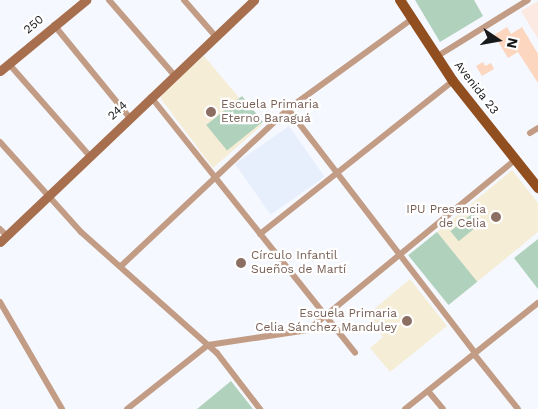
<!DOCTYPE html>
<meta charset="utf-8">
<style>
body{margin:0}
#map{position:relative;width:538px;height:409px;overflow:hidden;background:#f5f8fe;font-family:"Work Sans",sans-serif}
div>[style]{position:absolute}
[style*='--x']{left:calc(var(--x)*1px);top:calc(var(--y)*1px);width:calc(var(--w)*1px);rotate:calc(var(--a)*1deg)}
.commercial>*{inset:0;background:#fce9e1}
.built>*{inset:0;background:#e8effc;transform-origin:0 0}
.education>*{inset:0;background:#f6edd7}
.green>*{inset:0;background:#b0d1bc;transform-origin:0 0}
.building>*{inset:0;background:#fdd6c0}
.street>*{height:6px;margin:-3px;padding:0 3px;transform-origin:3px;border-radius:3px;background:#c39c85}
.secondary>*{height:9px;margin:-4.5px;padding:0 4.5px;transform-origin:4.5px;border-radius:4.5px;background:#a76f4d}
.primary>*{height:10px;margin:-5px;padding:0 5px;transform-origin:5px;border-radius:5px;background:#914e1f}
.dots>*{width:14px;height:14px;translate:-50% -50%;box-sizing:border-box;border:2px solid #fff;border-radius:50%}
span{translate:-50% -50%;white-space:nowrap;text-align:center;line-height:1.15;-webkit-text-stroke:4.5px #fff;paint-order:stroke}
.street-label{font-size:12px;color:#18191b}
.education-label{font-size:12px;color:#785e54}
.left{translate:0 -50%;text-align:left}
.right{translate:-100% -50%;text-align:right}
.north{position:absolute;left:473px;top:15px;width:50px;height:50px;-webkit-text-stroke:4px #fff;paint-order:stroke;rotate:102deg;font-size:14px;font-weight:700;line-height:20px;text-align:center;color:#18191b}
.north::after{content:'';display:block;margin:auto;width:18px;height:22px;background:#18191b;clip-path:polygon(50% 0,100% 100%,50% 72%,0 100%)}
</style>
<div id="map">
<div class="commercial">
<div style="clip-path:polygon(538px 1px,538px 39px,521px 11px)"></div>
</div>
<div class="built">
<div style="left:289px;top:126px;width:62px;height:66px;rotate:55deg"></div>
</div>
<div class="education">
<div style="clip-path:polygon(204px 56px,262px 125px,213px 168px,161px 99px,161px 94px)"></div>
<div style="clip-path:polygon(512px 170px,538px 203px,538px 232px,477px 282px,437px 232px)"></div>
<div style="clip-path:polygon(410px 279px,447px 326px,390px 372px,370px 348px,383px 337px,366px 316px)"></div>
</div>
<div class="green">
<div style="clip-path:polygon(415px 0,474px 0,483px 16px,440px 42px)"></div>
<div style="left:242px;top:96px;width:33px;height:46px;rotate:51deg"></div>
<div style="left:473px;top:213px;width:13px;height:29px;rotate:51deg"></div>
<div style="left:437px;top:232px;width:64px;height:37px;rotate:51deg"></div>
<div style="clip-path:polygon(538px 239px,538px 289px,514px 258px)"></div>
<div style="clip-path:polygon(231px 381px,253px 409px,197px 409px)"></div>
</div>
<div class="building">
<div style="clip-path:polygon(507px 27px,511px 34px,522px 27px,538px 54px,538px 83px,518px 52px,508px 58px,494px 35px)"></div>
<div style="clip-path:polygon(483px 62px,485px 66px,491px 63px,494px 69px,482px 76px,476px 66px)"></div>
</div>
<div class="street">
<div style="--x:109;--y:0;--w:101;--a:49"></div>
<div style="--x:184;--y:0;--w:49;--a:49.1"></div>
<div style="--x:54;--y:25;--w:119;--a:50.8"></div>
<div style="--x:436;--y:57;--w:108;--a:-31.8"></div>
<div style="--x:9;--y:64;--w:121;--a:48.7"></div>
<div style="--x:151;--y:97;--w:327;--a:51.4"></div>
<div style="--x:288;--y:109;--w:307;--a:52.5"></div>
<div style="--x:530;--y:133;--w:9;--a:-32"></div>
<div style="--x:0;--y:142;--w:121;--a:48"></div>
<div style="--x:81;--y:232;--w:182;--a:41.7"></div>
<div style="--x:217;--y:353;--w:71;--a:52.5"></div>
<div style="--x:0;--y:229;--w:7;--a:45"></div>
<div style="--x:260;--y:234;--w:246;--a:-38.4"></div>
<div style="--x:121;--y:266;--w:229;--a:-43.2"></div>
<div style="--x:288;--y:109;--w:153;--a:-36"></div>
<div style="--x:0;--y:302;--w:124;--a:59.9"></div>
<div style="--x:474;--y:354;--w:70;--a:51.3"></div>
<div style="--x:428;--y:391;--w:23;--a:50"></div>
<div style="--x:127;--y:409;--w:103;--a:-38.3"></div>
<div style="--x:208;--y:345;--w:101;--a:-8.5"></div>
<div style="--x:308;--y:330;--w:269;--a:-39.4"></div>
<div style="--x:405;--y:409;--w:170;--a:-38.6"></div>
</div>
<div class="secondary">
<div style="--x:0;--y:71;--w:112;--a:-39.5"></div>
<div style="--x:0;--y:242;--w:351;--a:-43.6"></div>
</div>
<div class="primary">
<div style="--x:400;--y:0;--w:97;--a:56.8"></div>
<div style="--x:453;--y:81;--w:137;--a:51.5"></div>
</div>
<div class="dots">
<div style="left:211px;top:112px;background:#8d6e63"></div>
<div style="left:496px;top:217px;background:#8d6e63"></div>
<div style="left:241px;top:263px;background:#8d6e63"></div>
<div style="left:407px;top:321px;background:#8d6e63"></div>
</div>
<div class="street-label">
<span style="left:34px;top:25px;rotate:-40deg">250</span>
<span style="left:476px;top:88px;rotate:52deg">Avenida 23</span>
<span style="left:118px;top:111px;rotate:-42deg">244</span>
</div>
<div class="education-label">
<span class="left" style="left:221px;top:112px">Escuela Primaria<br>Eterno Baraguá</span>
<span class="right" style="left:486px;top:217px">IPU Presencia<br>de Celia</span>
<span class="left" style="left:251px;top:263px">Círculo Infantil<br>Sueños de Martí</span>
<span class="right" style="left:397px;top:321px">Escuela Primaria<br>Celia Sánchez Manduley</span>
</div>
<div class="north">N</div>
</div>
